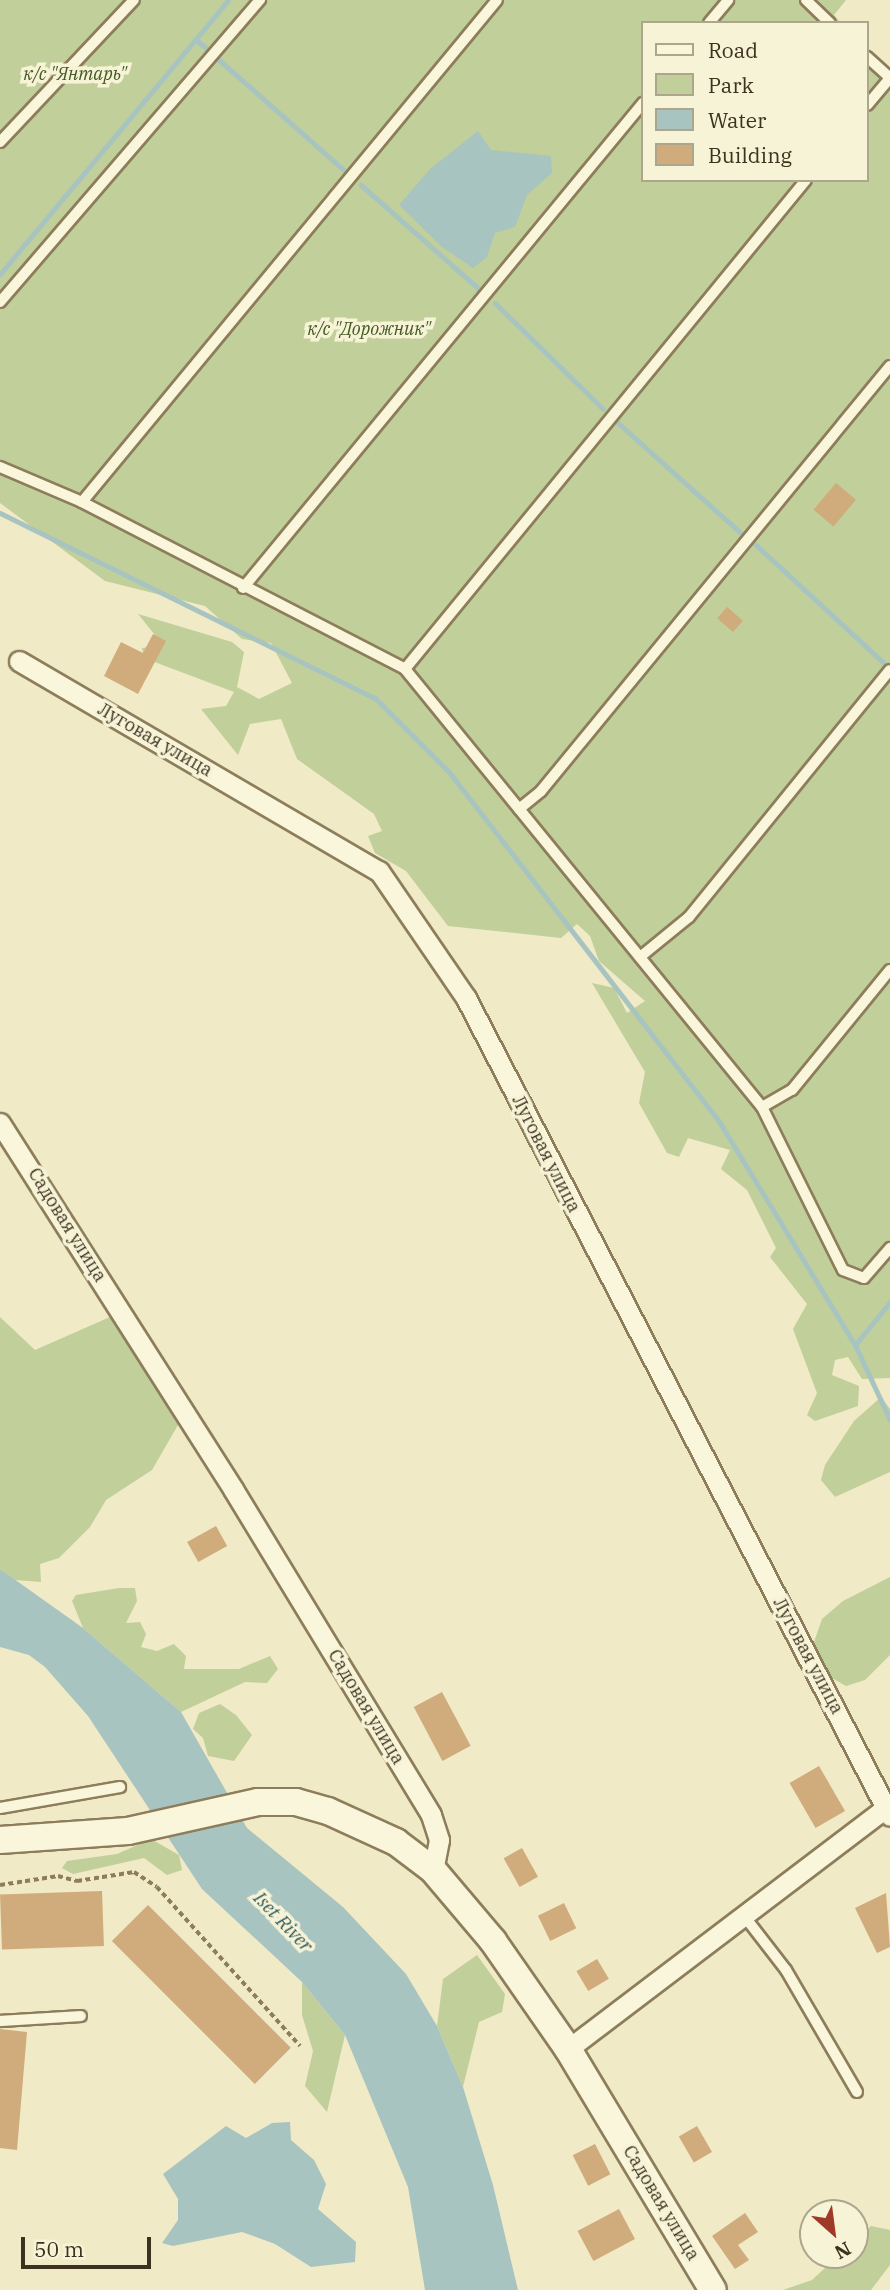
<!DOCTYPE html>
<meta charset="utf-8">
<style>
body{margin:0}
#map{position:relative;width:890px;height:2290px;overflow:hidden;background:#f0eac7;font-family:"IBM Plex Serif",serif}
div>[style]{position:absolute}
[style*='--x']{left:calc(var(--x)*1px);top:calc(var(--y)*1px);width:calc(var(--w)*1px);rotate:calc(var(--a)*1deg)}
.green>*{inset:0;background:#c1cf9a}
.water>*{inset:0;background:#a8c4c0}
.stream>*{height:5px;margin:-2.5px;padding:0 2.5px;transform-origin:2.5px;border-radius:2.5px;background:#a8c4c0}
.building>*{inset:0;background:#d0ab7b;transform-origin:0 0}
.path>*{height:3.5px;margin-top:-1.75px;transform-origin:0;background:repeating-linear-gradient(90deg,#8d7d5b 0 5px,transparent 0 8.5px)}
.roads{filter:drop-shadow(2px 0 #8d7d5b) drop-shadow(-2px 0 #8d7d5b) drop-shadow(0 2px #8d7d5b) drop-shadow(0 -2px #8d7d5b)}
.service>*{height:10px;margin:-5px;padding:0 5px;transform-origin:5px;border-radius:5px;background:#faf6db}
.minor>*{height:19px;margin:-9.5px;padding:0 9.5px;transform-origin:9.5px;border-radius:9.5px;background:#faf6db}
.secondary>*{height:26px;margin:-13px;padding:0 13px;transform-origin:13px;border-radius:13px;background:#faf6db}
span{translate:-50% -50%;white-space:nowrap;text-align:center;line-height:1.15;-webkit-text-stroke:7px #f7f3d7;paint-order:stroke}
.park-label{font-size:18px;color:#455a25;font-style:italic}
.street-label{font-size:18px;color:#3d321f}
.water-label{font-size:19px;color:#2e595d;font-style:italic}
.legend{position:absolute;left:641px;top:21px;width:228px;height:161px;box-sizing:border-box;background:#f7f3d7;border:2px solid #ada68d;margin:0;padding:9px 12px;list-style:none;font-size:21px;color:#3d321f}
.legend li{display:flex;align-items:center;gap:14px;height:35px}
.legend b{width:35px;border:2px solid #ada68d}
.north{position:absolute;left:799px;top:2199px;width:70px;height:70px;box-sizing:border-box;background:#f7f3d7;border:2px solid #ada68d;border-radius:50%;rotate:152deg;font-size:19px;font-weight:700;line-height:28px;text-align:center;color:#3d321f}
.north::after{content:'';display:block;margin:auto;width:24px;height:32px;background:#9f3928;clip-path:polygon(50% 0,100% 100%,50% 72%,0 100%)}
.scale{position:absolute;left:21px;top:2237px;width:130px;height:32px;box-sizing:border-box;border:4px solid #3d321f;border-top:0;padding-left:9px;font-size:21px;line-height:24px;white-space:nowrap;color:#3d321f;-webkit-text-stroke:5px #f7f3d7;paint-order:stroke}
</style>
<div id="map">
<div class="green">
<div style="clip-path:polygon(0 0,846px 0,834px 15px,841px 23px,643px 23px,643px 180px,867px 180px,867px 47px,890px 68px,890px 1378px,862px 1379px,848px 1357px,835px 1360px,832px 1375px,859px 1386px,858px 1406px,815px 1421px,807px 1415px,817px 1393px,793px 1329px,807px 1304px,770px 1257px,776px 1248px,747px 1190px,721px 1169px,730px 1150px,688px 1138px,679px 1157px,667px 1153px,639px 1103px,645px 1072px,592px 983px,614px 988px,627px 1013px,645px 1001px,599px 961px,590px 936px,577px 924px,561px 938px,448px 926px,406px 871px,375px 853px,368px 836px,382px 831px,374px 814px,297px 759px,281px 719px,250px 724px,238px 755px,201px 709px,226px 706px,234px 692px,144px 658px,142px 648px,163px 645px,138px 614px,232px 642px,244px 652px,237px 687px,259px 699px,292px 683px,271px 643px,242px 639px,205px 606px,105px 581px,0 503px)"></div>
<div style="clip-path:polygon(0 1317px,35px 1350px,110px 1317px,182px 1418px,152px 1470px,106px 1500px,90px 1527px,59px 1558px,40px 1564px,41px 1582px,15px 1580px,0 1569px)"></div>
<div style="clip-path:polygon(881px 1397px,890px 1409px,890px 1472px,835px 1497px,821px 1480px,825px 1465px,854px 1421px)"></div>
<div style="clip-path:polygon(890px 1577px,890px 1655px,865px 1680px,846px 1686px,823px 1673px,814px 1642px,822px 1619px,843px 1601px)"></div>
<div style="clip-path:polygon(119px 1588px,135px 1588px,137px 1601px,126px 1623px,140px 1622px,146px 1634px,141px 1647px,157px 1651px,174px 1644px,186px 1656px,184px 1669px,239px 1669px,270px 1656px,278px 1669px,267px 1683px,245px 1682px,181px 1712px,83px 1628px,72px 1601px,76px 1595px)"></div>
<div style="clip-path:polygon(220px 1704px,236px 1715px,252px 1735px,234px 1761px,208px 1756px,203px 1738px,193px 1729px,199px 1713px)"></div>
<div style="clip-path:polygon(151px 1839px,179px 1855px,182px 1870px,167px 1875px,144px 1858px,73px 1874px,62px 1868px,67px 1861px,117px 1854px)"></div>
<div style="clip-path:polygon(477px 1955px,505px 1994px,502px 2012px,479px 2022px,463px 2087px,437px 2026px,443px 1979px)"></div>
<div style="clip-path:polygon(302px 1982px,345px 2035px,327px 2112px,305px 2086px,313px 2051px,302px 2015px)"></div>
<div style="clip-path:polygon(871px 2226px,890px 2230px,890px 2265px,871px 2290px,783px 2290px,812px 2280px,839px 2255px,855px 2255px,855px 2241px)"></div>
</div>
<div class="water">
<div style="clip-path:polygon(478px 131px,491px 150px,551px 156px,552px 173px,527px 195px,515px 227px,495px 233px,487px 257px,473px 268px,442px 247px,399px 205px,430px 169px)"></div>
<div style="clip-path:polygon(0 1569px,83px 1628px,181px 1712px,247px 1828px,343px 1907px,406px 1974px,437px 2026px,463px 2087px,493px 2185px,518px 2290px,425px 2290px,408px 2187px,345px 2035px,302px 1982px,202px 1889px,88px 1716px,45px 1667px,29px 1655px,0 1647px)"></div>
<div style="clip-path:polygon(290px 2122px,291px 2140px,314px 2160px,326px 2184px,318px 2209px,356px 2242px,355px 2262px,311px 2267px,275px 2244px,242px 2232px,173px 2246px,162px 2243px,178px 2220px,178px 2199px,163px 2174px,226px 2126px,246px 2138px,272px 2123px)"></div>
</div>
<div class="stream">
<div style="--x:195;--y:39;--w:16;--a:40"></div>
<div style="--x:219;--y:60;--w:171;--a:41.4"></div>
<div style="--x:361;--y:185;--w:157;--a:41.4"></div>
<div style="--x:0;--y:274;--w:356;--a:-50.2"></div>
<div style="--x:495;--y:303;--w:151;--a:44.5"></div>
<div style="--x:617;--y:422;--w:168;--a:41.9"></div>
<div style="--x:0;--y:513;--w:418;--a:26.3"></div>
<div style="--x:375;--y:698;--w:105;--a:45"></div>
<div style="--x:449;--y:772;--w:443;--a:52.3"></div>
<div style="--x:720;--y:1123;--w:260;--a:58.7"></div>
<div style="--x:855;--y:1345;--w:83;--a:65"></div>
<div style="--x:756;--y:545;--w:173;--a:42.7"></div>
<div style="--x:855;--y:1345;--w:55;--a:-50.9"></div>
</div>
<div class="building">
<div style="left:836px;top:483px;width:26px;height:35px;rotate:40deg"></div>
<div style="left:727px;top:607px;width:21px;height:15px;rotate:41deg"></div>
<div style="clip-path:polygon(153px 634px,166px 641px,138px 694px,104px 676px,121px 642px,143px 653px)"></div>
<div style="left:216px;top:1526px;width:23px;height:33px;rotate:61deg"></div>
<div style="left:442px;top:1692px;width:61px;height:32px;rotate:62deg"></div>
<div style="left:819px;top:1766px;width:52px;height:34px;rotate:60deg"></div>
<div style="left:522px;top:1848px;width:33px;height:21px;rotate:61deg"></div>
<div style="left:102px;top:1891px;width:55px;height:102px;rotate:88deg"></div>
<div style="clip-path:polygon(886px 1893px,890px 1947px,877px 1953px,855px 1908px)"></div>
<div style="left:564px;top:1903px;width:28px;height:29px;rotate:64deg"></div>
<div style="left:148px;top:1905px;width:202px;height:51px;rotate:45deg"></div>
<div style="left:597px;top:1959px;width:23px;height:24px;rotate:59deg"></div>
<div style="clip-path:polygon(0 2029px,27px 2032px,17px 2150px,0 2148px)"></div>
<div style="left:697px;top:2126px;width:30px;height:21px;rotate:60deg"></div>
<div style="left:595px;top:2144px;width:34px;height:25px;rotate:63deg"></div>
<div style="left:619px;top:2209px;width:34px;height:47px;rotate:62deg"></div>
<div style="clip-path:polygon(745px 2213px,758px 2232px,738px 2245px,749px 2260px,735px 2269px,712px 2236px)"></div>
</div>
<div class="path">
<div style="--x:0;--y:1885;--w:59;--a:-8.8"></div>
<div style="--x:58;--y:1876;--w:20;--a:15"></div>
<div style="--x:77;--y:1881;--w:58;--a:-9"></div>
<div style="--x:134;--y:1872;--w:27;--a:33"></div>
<div style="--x:157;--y:1887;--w:214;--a:48"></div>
</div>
<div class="roads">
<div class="service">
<div style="--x:806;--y:0;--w:33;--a:44"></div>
<div style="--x:709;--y:23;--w:30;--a:-50"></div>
<div style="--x:867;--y:57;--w:31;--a:42"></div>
<div style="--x:890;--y:78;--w:35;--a:130"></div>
<div style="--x:0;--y:142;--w:195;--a:-46.7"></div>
<div style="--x:0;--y:302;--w:399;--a:-49.3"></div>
<div style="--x:0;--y:467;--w:89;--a:23.1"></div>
<div style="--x:82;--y:502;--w:364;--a:27.3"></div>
<div style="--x:405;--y:669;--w:565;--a:50.82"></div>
<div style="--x:762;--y:1107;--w:182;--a:63.6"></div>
<div style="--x:843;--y:1270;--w:22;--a:21"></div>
<div style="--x:864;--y:1278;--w:40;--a:-49"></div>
<div style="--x:82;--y:502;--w:651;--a:-50.42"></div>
<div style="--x:243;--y:588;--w:629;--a:-50.49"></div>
<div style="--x:405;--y:669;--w:632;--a:-50.65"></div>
<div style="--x:519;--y:809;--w:28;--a:-39"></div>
<div style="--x:541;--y:791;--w:550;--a:-50.61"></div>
<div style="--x:640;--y:957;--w:63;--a:-39.2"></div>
<div style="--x:689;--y:917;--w:318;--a:-50.9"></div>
<div style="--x:762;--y:1107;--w:34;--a:-30"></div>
<div style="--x:792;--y:1090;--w:155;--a:-50.8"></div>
<div style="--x:0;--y:1808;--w:122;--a:-9.9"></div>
<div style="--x:745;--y:1917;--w:67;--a:52.3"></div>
<div style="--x:786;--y:1970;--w:141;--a:59.8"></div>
<div style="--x:0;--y:2021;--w:81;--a:-3.5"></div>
</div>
<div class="minor">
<div style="--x:19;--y:661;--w:417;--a:30.3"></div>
<div style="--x:379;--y:871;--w:154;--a:55.6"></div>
<div style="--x:466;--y:998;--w:921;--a:62.6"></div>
<div style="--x:0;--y:1123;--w:434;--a:57.5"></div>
<div style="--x:233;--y:1489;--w:381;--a:58.7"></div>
<div style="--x:431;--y:1815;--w:26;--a:72"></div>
<div style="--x:439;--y:1840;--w:31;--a:101"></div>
<div style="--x:568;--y:2049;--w:404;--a:-37.2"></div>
</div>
<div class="secondary">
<div style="--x:0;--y:1840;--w:128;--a:-4"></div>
<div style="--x:128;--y:1831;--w:133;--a:-12.6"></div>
<div style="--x:258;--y:1802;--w:38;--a:0"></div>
<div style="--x:296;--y:1802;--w:33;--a:16"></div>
<div style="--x:328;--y:1811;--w:75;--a:24.5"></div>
<div style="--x:396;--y:1842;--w:46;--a:37.1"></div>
<div style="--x:433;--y:1870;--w:93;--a:49.8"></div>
<div style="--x:493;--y:1941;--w:131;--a:55.2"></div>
<div style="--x:568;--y:2049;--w:281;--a:59"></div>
</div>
</div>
<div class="park-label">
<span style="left:75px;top:74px">к/с "Янтарь"</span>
<span style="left:369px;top:329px">к/с "Дорожник"</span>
</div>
<div class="street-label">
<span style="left:155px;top:740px;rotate:30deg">Луговая улица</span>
<span style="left:546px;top:1154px;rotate:63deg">Луговая улица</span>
<span style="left:67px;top:1225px;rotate:58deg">Садовая улица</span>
<span style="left:808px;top:1656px;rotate:62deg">Луговая улица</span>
<span style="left:366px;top:1707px;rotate:59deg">Садовая улица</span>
<span style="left:661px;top:2203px;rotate:59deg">Садовая улица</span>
</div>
<div class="water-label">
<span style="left:283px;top:1922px;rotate:46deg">Iset River</span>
</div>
<ul class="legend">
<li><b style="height:9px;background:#faf6db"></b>Road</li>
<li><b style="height:19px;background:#c1cf9a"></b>Park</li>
<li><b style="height:19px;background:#a8c4c0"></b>Water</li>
<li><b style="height:19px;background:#d0ab7b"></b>Building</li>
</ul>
<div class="north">N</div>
<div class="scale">50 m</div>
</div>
